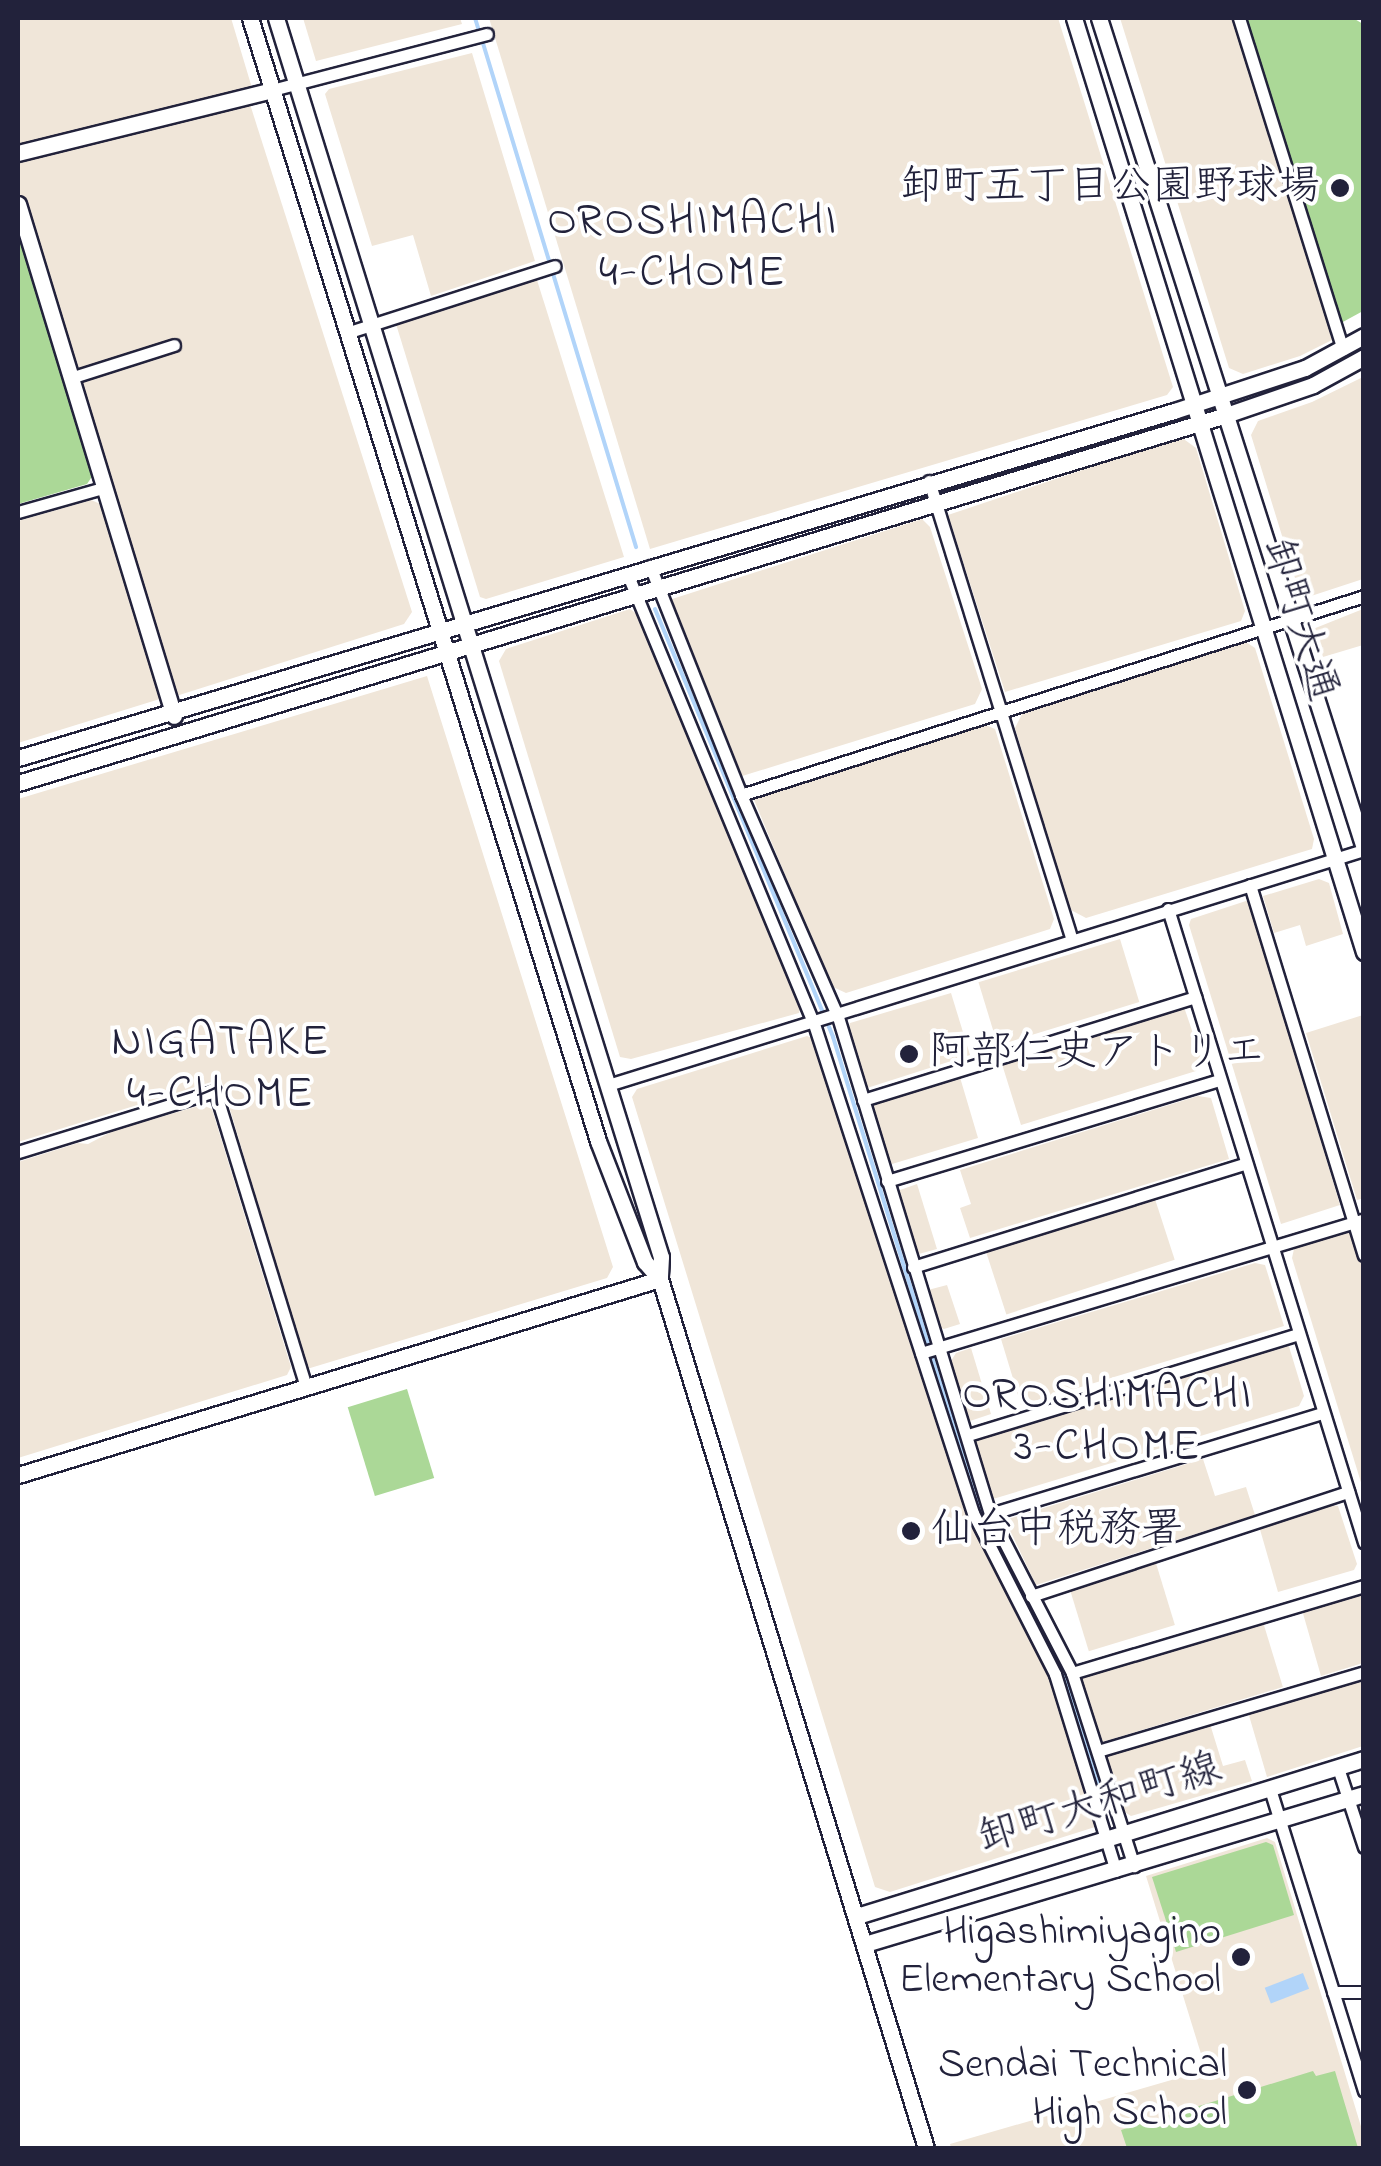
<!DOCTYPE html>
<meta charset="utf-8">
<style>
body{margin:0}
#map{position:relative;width:1381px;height:2166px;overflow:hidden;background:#fff;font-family:"Indie Flower","Klee One",sans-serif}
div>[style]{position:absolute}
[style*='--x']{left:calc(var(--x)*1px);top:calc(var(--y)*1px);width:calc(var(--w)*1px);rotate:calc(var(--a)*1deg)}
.built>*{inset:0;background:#f0e6d9;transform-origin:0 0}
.green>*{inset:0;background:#abd897;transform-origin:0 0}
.water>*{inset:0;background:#b1d4f9;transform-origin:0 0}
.stream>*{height:4px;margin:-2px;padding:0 2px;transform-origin:2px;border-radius:2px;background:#b1d4f9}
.roads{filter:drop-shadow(2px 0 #22223b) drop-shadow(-2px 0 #22223b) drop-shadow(0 2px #22223b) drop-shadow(0 -2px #22223b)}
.street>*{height:11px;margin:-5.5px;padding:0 5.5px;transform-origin:5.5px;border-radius:5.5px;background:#fff}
.secondary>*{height:15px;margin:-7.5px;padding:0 7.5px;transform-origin:7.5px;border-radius:7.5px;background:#fff}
.dots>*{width:28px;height:28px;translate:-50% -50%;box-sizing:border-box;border:5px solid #fff;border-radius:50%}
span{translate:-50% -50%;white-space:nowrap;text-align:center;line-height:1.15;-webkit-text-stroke:8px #fff;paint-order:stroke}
.poi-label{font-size:42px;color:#22223b}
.right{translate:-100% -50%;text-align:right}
.left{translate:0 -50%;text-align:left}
.street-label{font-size:42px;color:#22223b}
.neighbourhood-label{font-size:45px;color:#22223b;letter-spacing:2.5px}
.frame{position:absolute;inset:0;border:20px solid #22223b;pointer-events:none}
</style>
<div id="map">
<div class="built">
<div style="clip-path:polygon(18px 18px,231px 18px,252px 88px,19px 144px)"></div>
<div style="clip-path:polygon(303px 18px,460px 18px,462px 24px,316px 61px)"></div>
<div style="clip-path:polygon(489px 18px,1058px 18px,1173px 387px,1167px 395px,650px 549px)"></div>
<div style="clip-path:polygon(1120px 18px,1233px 18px,1334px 339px,1300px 356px,1243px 374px,1229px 368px)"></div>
<div style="clip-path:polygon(472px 53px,535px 261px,431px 296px,413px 235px,372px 246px,325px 94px,329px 89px)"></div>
<div style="clip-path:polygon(249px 101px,412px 612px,404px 624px,173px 697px,18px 191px,18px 160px)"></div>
<div style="clip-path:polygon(537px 280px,624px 557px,486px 599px,480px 597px,396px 324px)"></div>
<div style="clip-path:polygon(1363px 377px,1363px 579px,1308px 597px,1299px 591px,1251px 435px,1258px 421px,1312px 402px)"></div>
<div style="clip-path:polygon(1181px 437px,1196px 448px,1245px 611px,1241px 621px,1005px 692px,948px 515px)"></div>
<div style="clip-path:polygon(91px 500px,103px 505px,163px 698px,18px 743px,18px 521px)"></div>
<div style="clip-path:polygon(922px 519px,930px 527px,982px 689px,975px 704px,739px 777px,669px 600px)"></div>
<div style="clip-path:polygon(630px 609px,638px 615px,802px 1001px,799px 1013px,631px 1059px,620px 1057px,499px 661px,506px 649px)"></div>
<div style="clip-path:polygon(1363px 609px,1363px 645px,1323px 657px,1313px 629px)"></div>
<div style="clip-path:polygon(1246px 642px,1255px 648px,1314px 839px,1312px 849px,1086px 918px,1069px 909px,1015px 728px,1023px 712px)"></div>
<div style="clip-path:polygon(427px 676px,613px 1267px,607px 1278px,307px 1369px,221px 1079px,18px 1142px,18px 799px)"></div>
<div style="clip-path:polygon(981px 723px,995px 729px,1054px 919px,1050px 929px,846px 993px,831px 986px,752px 795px)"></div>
<div style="clip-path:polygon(1319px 879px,1329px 883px,1343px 934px,1306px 946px,1300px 925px,1274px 933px,1263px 896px)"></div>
<div style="clip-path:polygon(1249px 900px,1340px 1205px,1281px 1224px,1189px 925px,1191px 919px)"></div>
<div style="left:1120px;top:939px;width:66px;height:148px;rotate:73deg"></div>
<div style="clip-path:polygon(951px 993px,970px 1055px,864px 1089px,847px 1033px,850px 1023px)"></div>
<div style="clip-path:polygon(1183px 1004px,1202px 1060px,1196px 1071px,1021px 1125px,1001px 1061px)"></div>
<div style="clip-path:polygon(1363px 1015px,1364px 1198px,1357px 1200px,1306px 1033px)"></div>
<div style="clip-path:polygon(807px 1036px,816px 1040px,966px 1516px,1050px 1677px,1095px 1827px,890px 1892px,875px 1887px,632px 1097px,637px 1089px)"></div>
<div style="clip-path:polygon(959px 1074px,978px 1138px,892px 1164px,887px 1161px,868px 1103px)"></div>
<div style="clip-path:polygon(1198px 1096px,1211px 1098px,1229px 1159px,970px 1238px,960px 1208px,971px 1204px,960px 1170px)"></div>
<div style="clip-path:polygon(202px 1105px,212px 1109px,291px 1367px,287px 1375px,18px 1458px,18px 1162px,78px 1143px,88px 1144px,115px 1130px)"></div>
<div style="clip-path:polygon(917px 1184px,937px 1249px,915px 1255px,897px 1196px,900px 1190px)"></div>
<div style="left:1154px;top:1196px;width:67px;height:177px;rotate:72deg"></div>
<div style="clip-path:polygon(1351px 1231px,1364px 1272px,1363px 1489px,1292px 1258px,1294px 1249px)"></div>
<div style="clip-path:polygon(1255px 1263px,1265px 1265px,1284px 1326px,1021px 1405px,1001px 1339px)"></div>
<div style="clip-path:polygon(947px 1285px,960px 1324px,944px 1329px,939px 1327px,928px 1290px)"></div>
<div style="clip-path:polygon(1287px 1340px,1304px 1396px,1299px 1406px,993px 1499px,974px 1436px)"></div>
<div style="clip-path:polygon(971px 1348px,991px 1414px,970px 1421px,951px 1361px,956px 1353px)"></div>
<div style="clip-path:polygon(1203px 1459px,1215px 1496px,1246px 1487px,1255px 1515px,1036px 1585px,1005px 1520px)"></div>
<div style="clip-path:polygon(1329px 1505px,1338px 1506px,1357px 1564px,1354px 1570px,1278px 1592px,1259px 1526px)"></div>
<div style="left:1155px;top:1560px;width:68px;height:90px;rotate:73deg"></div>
<div style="clip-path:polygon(1359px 1591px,1363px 1592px,1363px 1663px,1321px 1676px,1302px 1610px)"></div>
<div style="left:1263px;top:1622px;width:68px;height:190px;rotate:73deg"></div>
<div style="clip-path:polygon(1363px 1676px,1363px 1746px,1267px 1777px,1248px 1712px)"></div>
<div style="clip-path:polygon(1210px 1724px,1223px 1766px,1245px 1760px,1252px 1781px,1131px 1816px,1123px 1811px,1106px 1757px)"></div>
<div style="clip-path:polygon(1267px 1838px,1275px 1842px,1363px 2133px,1363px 2148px,951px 2148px,950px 2144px,1206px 2070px,1146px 1876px)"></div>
</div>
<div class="green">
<div style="clip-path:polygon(1245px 18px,1353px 18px,1363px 24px,1363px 311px,1341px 323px)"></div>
<div style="clip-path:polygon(18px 227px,93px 475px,87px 484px,18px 504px)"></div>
<div style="left:407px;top:1389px;width:93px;height:62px;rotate:73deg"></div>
<div style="clip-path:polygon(1266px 1842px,1273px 1845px,1294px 1915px,1176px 1952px,1152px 1877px)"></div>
<div style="clip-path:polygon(1313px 2071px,1316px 2076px,1335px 2071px,1358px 2148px,1127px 2148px,1121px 2130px)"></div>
</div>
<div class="water">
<div style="left:1303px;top:1973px;width:17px;height:41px;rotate:69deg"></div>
</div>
<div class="stream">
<div style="--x:475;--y:18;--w:14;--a:73"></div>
<div style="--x:482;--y:40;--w:530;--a:73.1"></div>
<div style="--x:655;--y:609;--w:464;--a:67.4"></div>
<div style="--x:833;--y:1037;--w:494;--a:72.8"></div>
<div style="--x:979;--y:1509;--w:186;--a:62.5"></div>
<div style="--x:1065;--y:1674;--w:130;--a:73.5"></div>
</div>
<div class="roads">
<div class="street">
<div style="--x:1239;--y:18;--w:347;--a:72.6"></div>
<div style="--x:272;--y:90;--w:222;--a:-14.6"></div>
<div style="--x:346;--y:333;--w:219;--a:-17.8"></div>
<div style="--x:70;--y:378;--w:109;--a:-17.6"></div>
<div style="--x:929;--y:481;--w:480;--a:72.7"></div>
<div style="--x:18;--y:512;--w:88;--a:-15.8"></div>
<div style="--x:650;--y:566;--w:246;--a:68.3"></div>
<div style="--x:741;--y:795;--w:242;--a:66.4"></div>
<div style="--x:838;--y:1017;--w:520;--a:72.99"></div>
<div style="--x:990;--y:1514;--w:179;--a:62.7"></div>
<div style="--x:1072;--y:1673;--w:203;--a:72.2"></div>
<div style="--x:627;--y:573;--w:488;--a:67.5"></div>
<div style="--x:814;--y:1024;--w:514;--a:71.99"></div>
<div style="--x:973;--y:1513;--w:181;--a:63"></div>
<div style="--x:1055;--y:1674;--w:206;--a:72.8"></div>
<div style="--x:741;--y:795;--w:654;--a:-17.71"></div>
<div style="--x:1250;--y:885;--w:387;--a:72.9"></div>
<div style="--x:1168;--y:909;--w:663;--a:72.8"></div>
<div style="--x:608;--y:1085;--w:792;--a:-17.27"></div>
<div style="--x:863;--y:1100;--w:348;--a:-17.2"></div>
<div style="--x:18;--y:1152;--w:206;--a:-17.2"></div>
<div style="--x:215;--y:1091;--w:310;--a:72.9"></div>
<div style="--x:887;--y:1181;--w:348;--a:-16.9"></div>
<div style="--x:913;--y:1267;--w:349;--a:-17.3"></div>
<div style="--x:921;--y:1353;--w:463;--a:-16.8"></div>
<div style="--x:968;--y:1435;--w:345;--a:-17"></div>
<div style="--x:990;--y:1514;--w:348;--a:-16.9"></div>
<div style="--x:1031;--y:1596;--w:334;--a:-18.2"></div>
<div style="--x:1072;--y:1673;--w:305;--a:-16.6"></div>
<div style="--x:1098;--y:1751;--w:277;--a:-16.5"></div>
<div style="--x:1338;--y:1768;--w:83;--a:71.8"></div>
<div style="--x:1270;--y:1789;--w:316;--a:72.7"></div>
<div style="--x:1333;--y:1992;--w:31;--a:0"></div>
</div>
<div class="secondary">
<div style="--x:250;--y:18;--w:1176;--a:72.78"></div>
<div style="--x:598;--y:1141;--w:130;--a:68.8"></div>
<div style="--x:645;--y:1262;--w:23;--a:49"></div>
<div style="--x:276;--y:18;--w:1297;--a:72.74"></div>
<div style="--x:661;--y:1257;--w:22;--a:93"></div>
<div style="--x:660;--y:1279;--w:909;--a:72.98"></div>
<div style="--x:1074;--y:18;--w:978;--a:72.75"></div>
<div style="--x:1099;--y:18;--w:871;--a:72.29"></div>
<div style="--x:18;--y:153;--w:262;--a:-13.9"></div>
<div style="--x:18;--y:204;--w:535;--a:73.05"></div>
<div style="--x:18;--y:758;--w:1207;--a:-16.71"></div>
<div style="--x:1174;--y:411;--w:138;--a:-18.2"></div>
<div style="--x:1305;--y:368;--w:67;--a:-28.5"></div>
<div style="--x:18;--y:783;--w:1263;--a:-16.94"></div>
<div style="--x:1226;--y:415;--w:92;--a:-19"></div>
<div style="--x:1313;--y:385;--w:58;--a:-28.8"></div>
<div style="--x:18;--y:1475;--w:671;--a:-16.98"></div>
<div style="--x:857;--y:1916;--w:531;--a:-17.21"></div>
<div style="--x:865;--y:1944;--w:521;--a:-16.73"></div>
</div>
</div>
<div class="dots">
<div style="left:1340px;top:188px;background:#22223b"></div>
<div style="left:909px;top:1054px;background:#22223b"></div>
<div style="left:911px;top:1531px;background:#22223b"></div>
<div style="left:1241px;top:1957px;background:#22223b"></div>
<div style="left:1247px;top:2090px;background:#22223b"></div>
</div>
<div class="poi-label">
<span class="right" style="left:1320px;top:188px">卸町五丁目公園野球場</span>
<span class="left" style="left:929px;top:1054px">阿部仁史アトリエ</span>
<span class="left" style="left:931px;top:1531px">仙台中税務署</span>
<span class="right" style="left:1221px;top:1957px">Higashimiyagino<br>Elementary School</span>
<span class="right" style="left:1227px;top:2090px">Sendai Technical<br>High School</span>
</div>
<div class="street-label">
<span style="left:1298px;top:620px;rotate:73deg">卸町大通</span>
<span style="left:1100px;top:1805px;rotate:-17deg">卸町大和町線</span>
</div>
<div class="neighbourhood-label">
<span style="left:693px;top:249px">OROSHIMACHI<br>4-CHOME</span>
<span style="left:221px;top:1070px">NIGATAKE<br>4-CHOME</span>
<span style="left:1108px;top:1423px">OROSHIMACHI<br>3-CHOME</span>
</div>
<div class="frame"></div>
</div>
